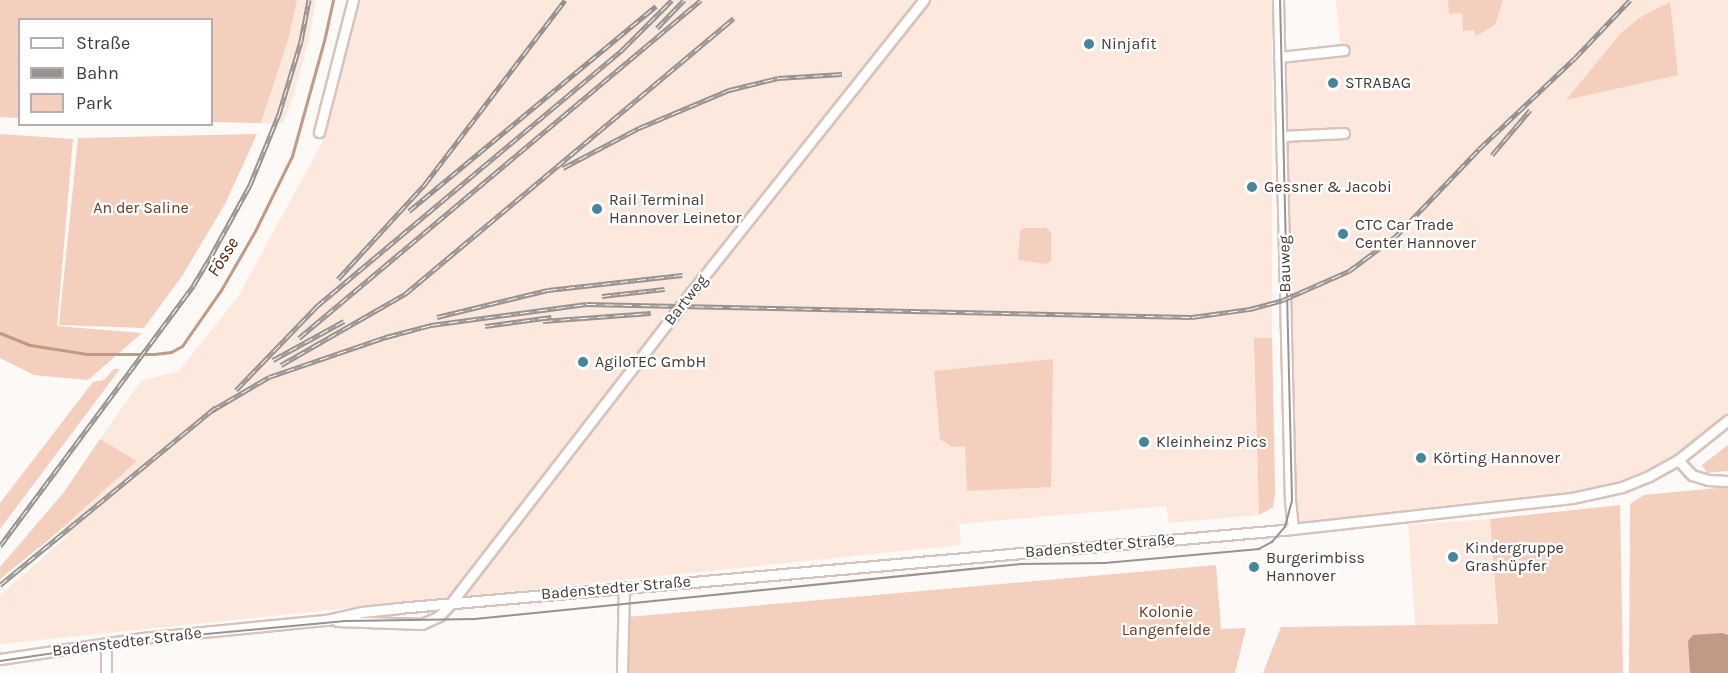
<!DOCTYPE html>
<meta charset="utf-8">
<style>
body{margin:0}
#map{position:relative;width:1728px;height:673px;overflow:hidden;background:#fcf9f7;font-family:Karla,sans-serif}
div>[style]{position:absolute}
[style*='--x']{left:calc(var(--x)*1px);top:calc(var(--y)*1px);width:calc(var(--w)*1px);rotate:calc(var(--a)*1deg)}
.built>*{inset:0;background:#fde8de;transform-origin:0 0}
.green>*{inset:0;background:#f4cfbd}
.water>*{inset:0;background:#c29984}
.stream>*{height:3px;margin:-1.5px;padding:0 1.5px;transform-origin:1.5px;border-radius:1.5px;background:#c29984}
.roads{filter:drop-shadow(2px 0 #d6c4bc) drop-shadow(-2px 0 #d6c4bc) drop-shadow(0 2px #d6c4bc) drop-shadow(0 -2px #d6c4bc)}
.minor>*{height:9px;margin:-4.5px;padding:0 4.5px;transform-origin:4.5px;border-radius:4.5px;background:#fff}
.tram>*{height:1.5px;margin:-0.75px;padding:0 0.75px;transform-origin:0.75px;border-radius:0.75px;background:#989390}
.rail>*{height:5px;margin-top:-2.5px;transform-origin:0;background:repeating-linear-gradient(90deg,#fff 0 9px,#989390 0 18px);box-sizing:border-box;border-block:2px solid #989390}
.dots>*{width:16px;height:16px;translate:-50% -50%;box-sizing:border-box;border:3px solid #fff;border-radius:50%}
span{translate:-50% -50%;white-space:nowrap;text-align:center;line-height:1.15;-webkit-text-stroke:4.5px #fff;paint-order:stroke}
.poi-label{font-size:16px;color:#413a36}
.left{translate:0 -50%;text-align:left}
.park-label{font-size:16px;color:#6e391a}
.street-label{font-size:16px;color:#413a36}
.water-label{font-size:18px;color:#532000;font-style:italic}
.legend{position:absolute;left:18px;top:18px;width:195px;height:108px;box-sizing:border-box;background:#fff;border:2px solid #b3b0af;margin:0;padding:8px 10px;list-style:none;font-size:18px;color:#413a36}
.legend li{display:flex;align-items:center;gap:12px;height:30px}
.legend b{width:30px;border:2px solid #b3b0af}
</style>
<div id="map">
<div class="built">
<div style="clip-path:polygon(297px 0,316px 0,309px 39px,292px 100px,283px 123px,261px 123px,289px 37px)"></div>
<div style="clip-path:polygon(347px 0,1272px 0,1272px 338px,1275px 478px,1273px 507px,1259px 515px,1169px 523px,1166px 506px,959px 524px,961px 545px,0 644px,0 595px,68px 536px,63px 527px,137px 461px,100px 439px,141px 381px,179px 371px,239px 295px,323px 141px,317px 128px)"></div>
<div style="clip-path:polygon(1336px 0,1728px 0,1728px 420px,1649px 476px,1572px 498px,1293px 529px,1280px 55px,1341px 49px)"></div>
<div style="left:1490px;top:519px;width:105px;height:82px;rotate:86deg"></div>
</div>
<div class="green">
<div style="clip-path:polygon(0 0,297px 0,289px 37px,261px 123px,212px 122px,212px 20px,20px 20px,19px 118px,0 117px)"></div>
<div style="clip-path:polygon(1448px 0,1503px 0,1495px 25px,1476px 36px,1474px 30px,1463px 31px,1462px 13px,1449px 14px)"></div>
<div style="clip-path:polygon(1670px 2px,1678px 75px,1566px 100px,1622px 32px,1641px 17px)"></div>
<div style="clip-path:polygon(0 134px,73px 139px,57px 326px,142px 333px,88px 380px,34px 375px,0 358px)"></div>
<div style="clip-path:polygon(257px 134px,225px 204px,182px 276px,144px 328px,59px 325px,78px 138px)"></div>
<div style="clip-path:polygon(1024px 228px,1046px 228px,1051px 232px,1051px 261px,1046px 264px,1018px 260px,1020px 231px)"></div>
<div style="clip-path:polygon(1254px 338px,1272px 338px,1275px 494px,1273px 507px,1259px 515px)"></div>
<div style="clip-path:polygon(1053px 359px,1051px 487px,967px 491px,965px 446px,952px 447px,940px 439px,934px 371px)"></div>
<div style="clip-path:polygon(114px 369px,120px 369px,0 529px,0 503px,93px 382px,104px 380px)"></div>
<div style="clip-path:polygon(100px 439px,137px 461px,52px 537px,0 579px,0 567px,64px 492px)"></div>
<div style="clip-path:polygon(1728px 445px,1728px 471px,1707px 473px,1702px 465px)"></div>
<div style="clip-path:polygon(1728px 487px,1728px 673px,1629px 673px,1630px 504px,1644px 495px)"></div>
<div style="clip-path:polygon(1620px 505px,1623px 673px,1263px 673px,1281px 627px,1498px 624px,1490px 519px)"></div>
<div style="clip-path:polygon(1216px 565px,1221px 629px,1246px 628px,1235px 673px,627px 673px,627px 617px)"></div>
</div>
<div class="water">
<div style="clip-path:polygon(1722px 633px,1728px 635px,1728px 673px,1690px 673px,1688px 641px,1693px 635px)"></div>
</div>
<div class="stream">
<div style="--x:0;--y:333;--w:32;--a:22"></div>
<div style="--x:30;--y:345;--w:58;--a:9"></div>
<div style="--x:87;--y:354;--w:67;--a:0"></div>
<div style="--x:154;--y:354;--w:17;--a:-7"></div>
<div style="--x:171;--y:352;--w:13;--a:-29"></div>
<div style="--x:182;--y:346;--w:68;--a:-55.1"></div>
<div style="--x:221;--y:290;--w:68;--a:-60"></div>
<div style="--x:255;--y:231;--w:84;--a:-63.7"></div>
<div style="--x:292;--y:156;--w:119;--a:-74.5"></div>
<div style="--x:324;--y:41;--w:42;--a:-77.6"></div>
</div>
<div class="roads">
<div class="minor">
<div style="--x:1278;--y:0;--w:500;--a:88.63"></div>
<div style="--x:1290;--y:500;--w:29;--a:84"></div>
<div style="--x:1279;--y:57;--w:65;--a:-6.1"></div>
<div style="--x:319;--y:132;--w:136;--a:-75.6"></div>
<div style="--x:1282;--y:136;--w:62;--a:-2.8"></div>
<div style="--x:1678;--y:460;--w:21;--a:47"></div>
<div style="--x:1692;--y:475;--w:17;--a:17"></div>
<div style="--x:1708;--y:480;--w:20;--a:3"></div>
<div style="--x:337;--y:621;--w:85;--a:2"></div>
<div style="--x:422;--y:624;--w:19;--a:-25"></div>
<div style="--x:439;--y:616;--w:18;--a:-47"></div>
<div style="--x:451;--y:603;--w:376;--a:-52.3"></div>
<div style="--x:681;--y:305;--w:390;--a:-51.5"></div>
<div style="--x:106;--y:643;--w:30;--a:90"></div>
<div style="--x:0;--y:659;--w:144;--a:-8.4"></div>
<div style="--x:142;--y:638;--w:186;--a:-5.6"></div>
<div style="--x:327;--y:620;--w:36;--a:-13"></div>
<div style="--x:362;--y:612;--w:36;--a:-6"></div>
<div style="--x:398;--y:608;--w:888;--a:-5.04"></div>
<div style="--x:1283;--y:530;--w:291;--a:-6.3"></div>
<div style="--x:1572;--y:498;--w:51;--a:-12.4"></div>
<div style="--x:1622;--y:487;--w:29;--a:-22"></div>
<div style="--x:1649;--y:476;--w:33;--a:-29"></div>
<div style="--x:1678;--y:460;--w:64;--a:-38.7"></div>
<div style="--x:622;--y:673;--w:86;--a:-88.7"></div>
</div>
</div>
<div class="tram">
<div style="--x:0;--y:661;--w:144;--a:-8.4"></div>
<div style="--x:142;--y:640;--w:204;--a:-5.3"></div>
<div style="--x:345;--y:621;--w:130;--a:-0.9"></div>
<div style="--x:475;--y:619;--w:549;--a:-5.75"></div>
<div style="--x:1021;--y:564;--w:84;--a:-0.7"></div>
<div style="--x:1105;--y:563;--w:155;--a:-5.2"></div>
<div style="--x:1259;--y:549;--w:15;--a:-28"></div>
<div style="--x:1272;--y:542;--w:20;--a:-49"></div>
<div style="--x:1285;--y:527;--w:27;--a:-75"></div>
<div style="--x:1292;--y:501;--w:501;--a:-91.37"></div>
</div>
<div class="rail">
<div style="--x:657;--y:28;--w:39;--a:-46"></div>
<div style="--x:1492;--y:155;--w:59;--a:-49.8"></div>
<div style="--x:563;--y:168;--w:86;--a:-27.8"></div>
<div style="--x:639;--y:128;--w:98;--a:-22.9"></div>
<div style="--x:729;--y:90;--w:50;--a:-13.8"></div>
<div style="--x:778;--y:78;--w:64;--a:-3.6"></div>
<div style="--x:409;--y:211;--w:321;--a:-39.7"></div>
<div style="--x:338;--y:279;--w:129;--a:-47.5"></div>
<div style="--x:425;--y:184;--w:231;--a:-52.7"></div>
<div style="--x:602;--y:296;--w:63;--a:-6.3"></div>
<div style="--x:437;--y:317;--w:114;--a:-13.7"></div>
<div style="--x:548;--y:290;--w:135;--a:-6.4"></div>
<div style="--x:543;--y:321;--w:108;--a:-4.2"></div>
<div style="--x:485;--y:326;--w:67;--a:-7.8"></div>
<div style="--x:299;--y:338;--w:525;--a:-40.06"></div>
<div style="--x:273;--y:360;--w:81;--a:-28.8"></div>
<div style="--x:281;--y:365;--w:143;--a:-29.8"></div>
<div style="--x:405;--y:294;--w:429;--a:-40"></div>
<div style="--x:236;--y:390;--w:117;--a:-46"></div>
<div style="--x:317;--y:306;--w:400;--a:-40"></div>
<div style="--x:623;--y:49;--w:69;--a:-45"></div>
<div style="--x:211;--y:411;--w:67;--a:-30.4"></div>
<div style="--x:269;--y:377;--w:124;--a:-18.9"></div>
<div style="--x:386;--y:337;--w:47;--a:-14.9"></div>
<div style="--x:431;--y:325;--w:157;--a:-7.7"></div>
<div style="--x:587;--y:304;--w:605;--a:1.23"></div>
<div style="--x:1192;--y:317;--w:59;--a:-7.9"></div>
<div style="--x:1250;--y:309;--w:34;--a:-15"></div>
<div style="--x:1283;--y:300;--w:72;--a:-23.7"></div>
<div style="--x:1349;--y:271;--w:59;--a:-36.7"></div>
<div style="--x:1396;--y:236;--w:120;--a:-46.3"></div>
<div style="--x:1479;--y:149;--w:132;--a:-43.5"></div>
<div style="--x:1575;--y:58;--w:80;--a:-46.5"></div>
<div style="--x:0;--y:546;--w:324;--a:-53.4"></div>
<div style="--x:193;--y:286;--w:35;--a:-59"></div>
<div style="--x:211;--y:256;--w:81;--a:-61.2"></div>
<div style="--x:250;--y:185;--w:77;--a:-67.8"></div>
<div style="--x:279;--y:114;--w:76;--a:-73.2"></div>
<div style="--x:301;--y:41;--w:42;--a:-79"></div>
<div style="--x:0;--y:585;--w:280;--a:-39.5"></div>
</div>
<div class="dots">
<div style="left:1089px;top:44px;background:#458698"></div>
<div style="left:1333px;top:83px;background:#458698"></div>
<div style="left:1252px;top:187px;background:#458698"></div>
<div style="left:597px;top:209px;background:#458698"></div>
<div style="left:1343px;top:234px;background:#458698"></div>
<div style="left:583px;top:362px;background:#458698"></div>
<div style="left:1144px;top:442px;background:#458698"></div>
<div style="left:1421px;top:458px;background:#458698"></div>
<div style="left:1453px;top:557px;background:#458698"></div>
<div style="left:1254px;top:567px;background:#458698"></div>
</div>
<div class="poi-label">
<span class="left" style="left:1101px;top:44px">Ninjafit</span>
<span class="left" style="left:1345px;top:83px">STRABAG</span>
<span class="left" style="left:1264px;top:187px">Gessner &amp; Jacobi</span>
<span class="left" style="left:609px;top:209px">Rail Terminal<br>Hannover Leinetor</span>
<span class="left" style="left:1355px;top:234px">CTC Car Trade<br>Center Hannover</span>
<span class="left" style="left:595px;top:362px">AgiloTEC GmbH</span>
<span class="left" style="left:1156px;top:442px">Kleinheinz Pics</span>
<span class="left" style="left:1433px;top:458px">Körting Hannover</span>
<span class="left" style="left:1465px;top:557px">Kindergruppe<br>Grashüpfer</span>
<span class="left" style="left:1266px;top:567px">Burgerimbiss<br>Hannover</span>
</div>
<div class="park-label">
<span style="left:141px;top:208px">An der Saline</span>
<span style="left:1166px;top:621px">Kolonie<br>Langenfelde</span>
</div>
<div class="street-label">
<span style="left:1285px;top:264px;rotate:-91deg">Bauweg</span>
<span style="left:686px;top:300px;rotate:-52deg">Bartweg</span>
<span style="left:1100px;top:546px;rotate:-5deg">Badenstedter Straße</span>
<span style="left:616px;top:588px;rotate:-5deg">Badenstedter Straße</span>
<span style="left:127px;top:642px;rotate:-7deg">Badenstedter Straße</span>
</div>
<div class="water-label">
<span style="left:223px;top:257px;rotate:-58deg">Fösse</span>
</div>
<ul class="legend">
<li><b style="height:8px;background:#fff"></b>Straße</li>
<li><b style="height:8px;background:#989390"></b>Bahn</li>
<li><b style="height:16px;background:#f4cfbd"></b>Park</li>
</ul>
</div>
